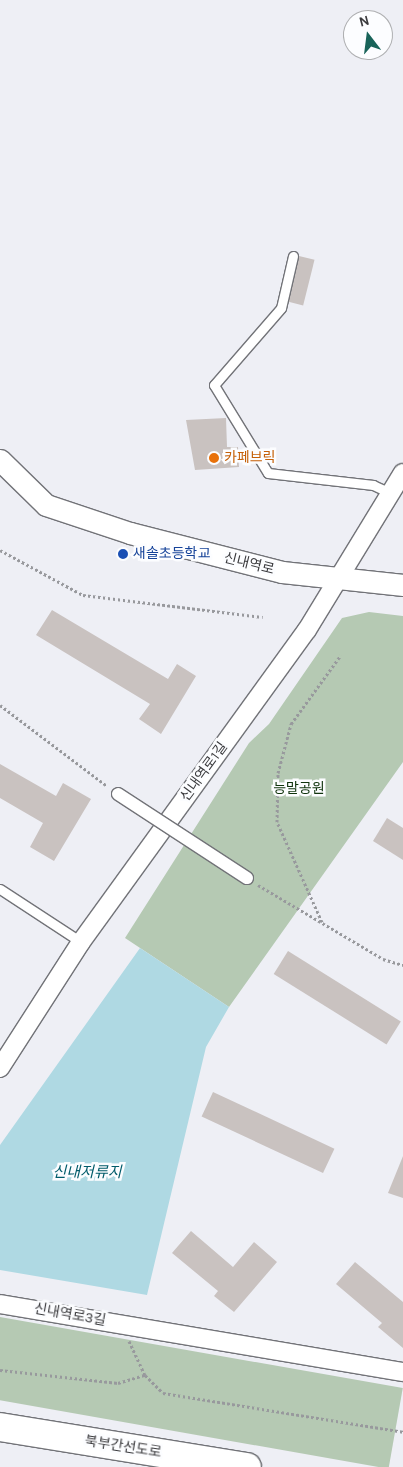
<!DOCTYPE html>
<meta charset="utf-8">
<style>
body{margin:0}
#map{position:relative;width:403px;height:1467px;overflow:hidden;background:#eeeff5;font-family:Karla,"Noto Sans KR",sans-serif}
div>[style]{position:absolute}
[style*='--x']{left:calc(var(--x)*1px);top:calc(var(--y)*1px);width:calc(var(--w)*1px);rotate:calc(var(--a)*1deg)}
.green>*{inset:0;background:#b5c9b3;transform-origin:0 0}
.water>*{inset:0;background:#afd9e3}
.building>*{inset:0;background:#c9c2c0;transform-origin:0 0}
.path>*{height:3px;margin-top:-1.5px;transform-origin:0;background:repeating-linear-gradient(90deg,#98999d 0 2.5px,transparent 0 5px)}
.roads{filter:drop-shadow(1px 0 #727378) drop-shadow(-1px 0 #727378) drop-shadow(0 1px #727378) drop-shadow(0 -1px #727378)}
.service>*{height:9px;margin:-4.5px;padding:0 4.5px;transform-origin:4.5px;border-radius:4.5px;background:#fff}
.minor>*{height:18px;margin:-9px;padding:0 9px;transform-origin:9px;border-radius:9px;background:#fff}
.tertiary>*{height:21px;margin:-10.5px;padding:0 10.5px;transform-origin:10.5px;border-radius:10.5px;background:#fff}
.trunk>*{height:28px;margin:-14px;padding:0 14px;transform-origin:14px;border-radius:14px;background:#fff}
.bridges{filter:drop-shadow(1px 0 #727378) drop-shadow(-1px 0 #727378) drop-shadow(0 1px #727378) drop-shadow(0 -1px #727378)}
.pedestrian-bridge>*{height:12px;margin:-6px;padding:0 6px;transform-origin:6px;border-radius:6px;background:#fff}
.dots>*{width:14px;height:14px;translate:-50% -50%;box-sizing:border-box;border:2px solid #fcfdff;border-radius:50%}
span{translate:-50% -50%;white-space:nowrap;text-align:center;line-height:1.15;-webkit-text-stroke:5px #fcfdff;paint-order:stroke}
.food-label{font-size:14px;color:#c56008}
.left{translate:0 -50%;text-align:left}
.transit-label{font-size:14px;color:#164399}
.street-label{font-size:14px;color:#3a3a3d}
.park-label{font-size:14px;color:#10340d}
.water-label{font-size:15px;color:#005b6a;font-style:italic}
.north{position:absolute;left:343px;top:10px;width:50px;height:50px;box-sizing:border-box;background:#fcfdff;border:1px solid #aeafb1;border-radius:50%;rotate:345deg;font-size:14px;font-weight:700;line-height:20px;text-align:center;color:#3a3a3d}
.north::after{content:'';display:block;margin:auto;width:18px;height:22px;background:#186359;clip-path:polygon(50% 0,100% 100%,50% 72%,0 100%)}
</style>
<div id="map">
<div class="green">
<div style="clip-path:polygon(369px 612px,403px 616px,403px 762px,229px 1007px,125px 938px,249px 743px,269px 724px,342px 618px)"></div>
<div style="left:0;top:1317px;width:409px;height:82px;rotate:10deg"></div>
</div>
<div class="water">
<div style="clip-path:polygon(140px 948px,229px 1007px,206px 1047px,147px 1295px,0 1270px,0 1145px)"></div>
</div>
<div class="building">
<div style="left:299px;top:256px;width:16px;height:47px;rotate:14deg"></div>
<div style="clip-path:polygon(226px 418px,227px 447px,238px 447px,239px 467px,195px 470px,186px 420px)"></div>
<div style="clip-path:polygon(52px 610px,168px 679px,177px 664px,196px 676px,161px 734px,139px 719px,150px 704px,36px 635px)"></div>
<div style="clip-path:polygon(0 764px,56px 796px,63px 783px,91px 799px,54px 861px,30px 847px,43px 823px,0 798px)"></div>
<div style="clip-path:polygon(387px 818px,403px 828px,403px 860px,373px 841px)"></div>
<div style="left:288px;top:951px;width:133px;height:27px;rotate:32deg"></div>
<div style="left:213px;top:1092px;width:134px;height:27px;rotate:25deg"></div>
<div style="clip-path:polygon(403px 1156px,403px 1198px,388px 1193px)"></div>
<div style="clip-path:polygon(191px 1231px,233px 1267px,254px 1242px,277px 1262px,234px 1312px,214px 1296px,218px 1291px,172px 1253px)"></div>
<div style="clip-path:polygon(355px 1262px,403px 1302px,403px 1348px,378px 1327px,382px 1323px,336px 1284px)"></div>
</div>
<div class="path">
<div style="--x:0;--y:550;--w:94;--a:28.5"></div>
<div style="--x:83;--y:595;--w:181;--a:7"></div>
<div style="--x:0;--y:705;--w:134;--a:37.1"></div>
<div style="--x:258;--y:885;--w:145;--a:30.6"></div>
<div style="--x:383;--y:959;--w:21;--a:17"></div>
<div style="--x:322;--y:922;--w:110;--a:-114.2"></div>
<div style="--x:277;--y:822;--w:49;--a:-88.8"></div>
<div style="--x:278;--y:773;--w:51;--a:-75.1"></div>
<div style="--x:291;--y:724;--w:85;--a:-54.1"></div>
<div style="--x:129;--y:1341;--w:38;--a:65"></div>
<div style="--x:145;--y:1375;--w:25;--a:45"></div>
<div style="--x:163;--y:1393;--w:243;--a:9.2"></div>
<div style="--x:0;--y:1370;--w:119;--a:6.3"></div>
<div style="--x:118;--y:1383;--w:28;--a:-17"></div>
</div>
<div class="roads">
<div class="service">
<div style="--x:293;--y:256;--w:53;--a:103"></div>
<div style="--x:281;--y:308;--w:102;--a:131"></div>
<div style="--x:214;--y:385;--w:103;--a:58.5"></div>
<div style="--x:268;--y:473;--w:106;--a:6.5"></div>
<div style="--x:373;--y:485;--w:17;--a:25"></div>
<div style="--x:0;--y:889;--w:97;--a:33.2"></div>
</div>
<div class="minor">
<div style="--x:0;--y:1068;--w:150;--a:-57.3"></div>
<div style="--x:81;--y:942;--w:385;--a:-54.1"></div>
<div style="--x:307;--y:630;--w:184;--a:-58.6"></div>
<div style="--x:0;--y:1304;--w:409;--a:9.6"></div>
</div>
<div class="tertiary">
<div style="--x:0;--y:460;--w:64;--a:44.4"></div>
<div style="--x:46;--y:505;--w:89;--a:18.4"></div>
<div style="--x:130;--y:533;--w:157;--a:14.4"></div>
<div style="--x:282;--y:572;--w:122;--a:6.1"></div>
</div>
<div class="trunk">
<div style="--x:0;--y:1427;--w:250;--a:9.2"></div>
</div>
</div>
<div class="bridges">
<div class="pedestrian-bridge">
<div style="--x:118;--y:794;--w:154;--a:33.1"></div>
</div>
</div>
<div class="dots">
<div style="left:214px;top:458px;background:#e8710a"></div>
<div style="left:123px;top:554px;background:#1a4fb4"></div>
</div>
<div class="food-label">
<span class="left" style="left:224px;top:458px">카페브릭</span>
</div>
<div class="transit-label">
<span class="left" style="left:133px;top:554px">새솔초등학교</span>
</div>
<div class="street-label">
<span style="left:249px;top:564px;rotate:14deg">신내역로</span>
<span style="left:204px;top:772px;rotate:-54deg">신내역로1길</span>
<span style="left:70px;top:1315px;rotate:10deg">신내역로3길</span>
<span style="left:123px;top:1447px;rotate:9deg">북부간선도로</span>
</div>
<div class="park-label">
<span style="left:299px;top:789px">능말공원</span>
</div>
<div class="water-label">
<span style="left:87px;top:1173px">신내저류지</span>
</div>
<div class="north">N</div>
</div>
